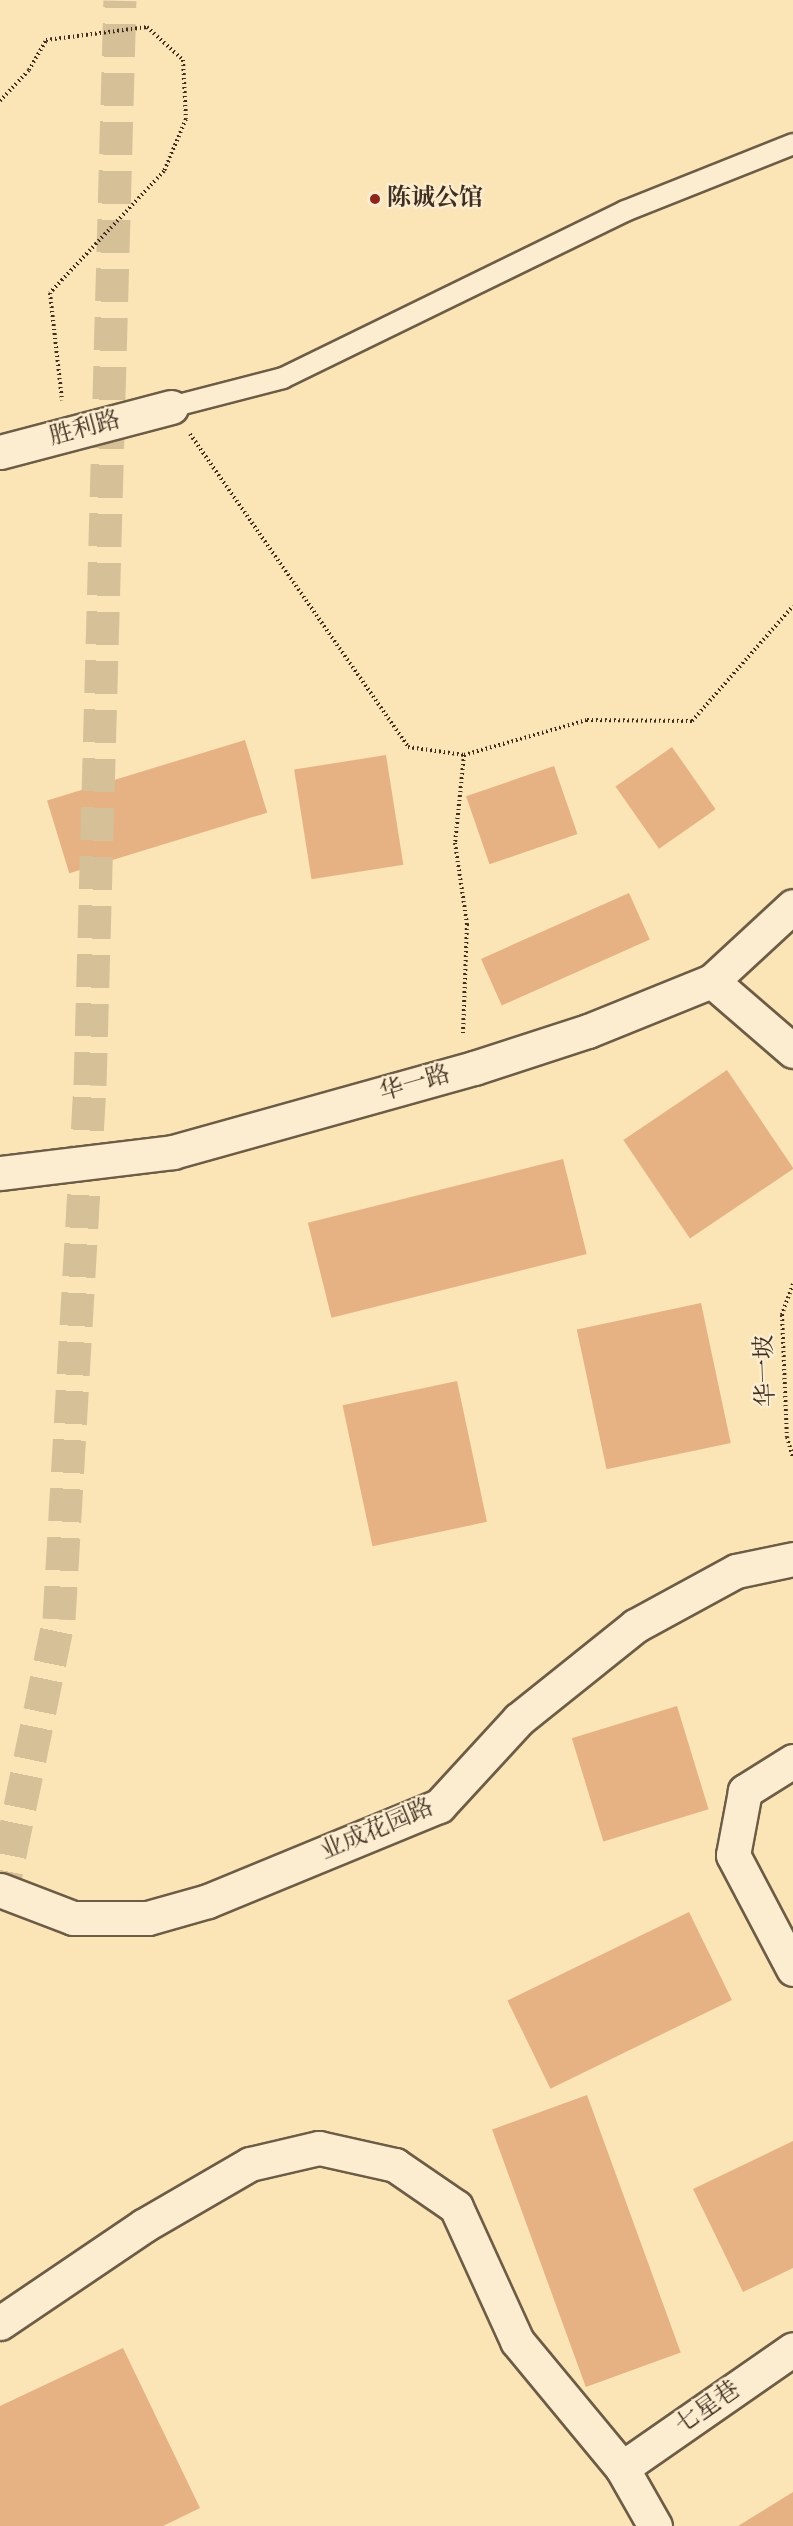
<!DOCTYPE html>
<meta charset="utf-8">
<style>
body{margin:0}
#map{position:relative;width:793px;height:2526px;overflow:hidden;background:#fbe4b6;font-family:"Libre Bodoni","Noto Serif SC",serif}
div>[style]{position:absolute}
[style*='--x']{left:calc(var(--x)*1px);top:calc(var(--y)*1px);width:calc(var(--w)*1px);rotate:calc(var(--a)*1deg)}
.building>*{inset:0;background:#e7b283;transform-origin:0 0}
.highway-tunnel>*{height:33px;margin-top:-16.5px;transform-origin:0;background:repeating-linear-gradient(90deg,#d5c098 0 33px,transparent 0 49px)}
.path>*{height:4px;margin-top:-2px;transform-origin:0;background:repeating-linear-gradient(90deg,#3e2f20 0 1.5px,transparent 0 4.5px)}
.roads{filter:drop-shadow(2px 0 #6d5c46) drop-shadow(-2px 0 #6d5c46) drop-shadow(0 2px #6d5c46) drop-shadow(0 -2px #6d5c46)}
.lane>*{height:20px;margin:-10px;padding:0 10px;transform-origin:10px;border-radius:10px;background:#fcedd0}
.street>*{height:33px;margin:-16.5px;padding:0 16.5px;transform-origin:16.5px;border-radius:16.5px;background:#fcedd0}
.secondary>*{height:33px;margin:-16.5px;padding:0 16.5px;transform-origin:16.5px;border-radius:16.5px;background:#fcedd0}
.dots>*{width:16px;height:16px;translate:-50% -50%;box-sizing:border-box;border:3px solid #fcedd0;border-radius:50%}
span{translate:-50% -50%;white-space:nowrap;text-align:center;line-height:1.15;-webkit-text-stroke:4.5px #fcedd0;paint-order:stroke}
.poi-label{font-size:24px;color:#3e2f20;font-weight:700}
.left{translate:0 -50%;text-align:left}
.street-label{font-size:24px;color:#3e2f20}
</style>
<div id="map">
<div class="building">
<div style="left:245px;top:740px;width:76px;height:207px;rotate:73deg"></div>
<div style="left:672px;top:747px;width:76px;height:69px;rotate:55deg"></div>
<div style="left:386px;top:755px;width:111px;height:93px;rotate:81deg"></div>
<div style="left:554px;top:766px;width:72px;height:93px;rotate:71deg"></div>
<div style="left:629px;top:893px;width:51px;height:162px;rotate:66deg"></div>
<div style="left:727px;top:1070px;width:119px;height:125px;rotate:56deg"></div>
<div style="left:563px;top:1159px;width:98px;height:263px;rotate:76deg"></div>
<div style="left:701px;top:1303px;width:143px;height:127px;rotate:78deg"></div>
<div style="left:457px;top:1381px;width:144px;height:117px;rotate:78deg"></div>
<div style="left:677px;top:1706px;width:108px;height:110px;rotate:73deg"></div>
<div style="left:689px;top:1912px;width:98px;height:202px;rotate:64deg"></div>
<div style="left:587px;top:2095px;width:274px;height:101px;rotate:70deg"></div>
<div style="clip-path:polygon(793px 2141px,793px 2268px,743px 2292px,693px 2189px)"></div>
<div style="clip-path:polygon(123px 2348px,200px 2508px,163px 2526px,0 2526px,0 2406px)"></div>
<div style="clip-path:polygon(793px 2492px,793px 2526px,738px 2526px)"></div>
</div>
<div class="highway-tunnel">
<div style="--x:0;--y:1903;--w:290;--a:-78.3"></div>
<div style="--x:59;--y:1619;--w:535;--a:-86.68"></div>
<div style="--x:90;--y:1085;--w:1085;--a:-88.42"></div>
</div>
<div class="path">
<div style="--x:0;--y:101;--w:42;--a:-46.9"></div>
<div style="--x:29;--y:70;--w:34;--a:-60"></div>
<div style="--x:46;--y:40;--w:102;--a:-7.3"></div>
<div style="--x:147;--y:27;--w:49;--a:42.5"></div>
<div style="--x:183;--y:60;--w:59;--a:87.1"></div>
<div style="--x:186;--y:119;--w:56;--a:112.9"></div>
<div style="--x:164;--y:171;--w:167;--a:133.1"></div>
<div style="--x:50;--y:293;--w:108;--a:83.6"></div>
<div style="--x:190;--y:434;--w:381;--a:55.1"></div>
<div style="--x:408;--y:747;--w:57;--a:8.1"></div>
<div style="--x:464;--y:755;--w:88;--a:95.8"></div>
<div style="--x:455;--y:843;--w:82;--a:81.6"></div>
<div style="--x:467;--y:924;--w:111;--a:92.1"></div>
<div style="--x:464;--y:755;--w:128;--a:-15.9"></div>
<div style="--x:587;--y:720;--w:105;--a:0.5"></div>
<div style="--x:692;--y:721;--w:153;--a:-48.7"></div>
<div style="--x:793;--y:1284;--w:33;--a:110"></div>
<div style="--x:782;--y:1315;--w:122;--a:87.7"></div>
<div style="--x:787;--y:1437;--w:22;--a:74"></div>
</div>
<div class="roads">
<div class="lane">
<div style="--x:171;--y:407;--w:116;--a:-14.5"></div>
<div style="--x:283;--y:378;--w:381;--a:-26"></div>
<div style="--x:625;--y:211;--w:181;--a:-21.7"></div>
</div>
<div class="street">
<div style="--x:0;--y:452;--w:177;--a:-14.7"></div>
<div style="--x:712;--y:981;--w:107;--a:40.8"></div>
<div style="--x:793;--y:1761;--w:57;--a:148"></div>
<div style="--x:745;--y:1791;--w:65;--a:100.6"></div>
<div style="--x:733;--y:1855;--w:129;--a:62.2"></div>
<div style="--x:0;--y:1890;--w:78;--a:21"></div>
<div style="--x:73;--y:1918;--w:75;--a:0"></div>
<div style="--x:148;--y:1918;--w:62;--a:-15.8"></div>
<div style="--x:208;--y:1901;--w:250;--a:-22.4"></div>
<div style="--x:439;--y:1806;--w:118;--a:-47.4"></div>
<div style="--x:519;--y:1719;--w:149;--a:-38.7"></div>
<div style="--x:635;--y:1626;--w:115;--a:-28.6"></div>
<div style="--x:736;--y:1571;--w:58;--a:-11.9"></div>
<div style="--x:0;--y:2323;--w:173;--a:-34.1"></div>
<div style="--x:143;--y:2226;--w:124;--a:-30.1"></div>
<div style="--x:250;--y:2164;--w:71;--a:-13.1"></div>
<div style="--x:319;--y:2148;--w:78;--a:12.6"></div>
<div style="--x:395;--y:2165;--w:74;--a:34.5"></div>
<div style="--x:456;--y:2207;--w:147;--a:65.5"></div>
<div style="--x:517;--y:2341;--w:165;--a:50.4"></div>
<div style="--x:622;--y:2468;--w:67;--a:60.4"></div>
<div style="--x:622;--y:2468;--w:208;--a:-34.8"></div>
</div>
<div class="secondary">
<div style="--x:0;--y:1173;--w:174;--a:-6.9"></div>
<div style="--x:173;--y:1152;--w:313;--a:-15.6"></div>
<div style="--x:474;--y:1068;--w:120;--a:-18"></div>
<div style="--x:588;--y:1031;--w:134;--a:-22"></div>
<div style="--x:712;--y:981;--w:110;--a:-42.8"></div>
</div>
</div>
<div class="dots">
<div style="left:375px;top:199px;background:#8f2418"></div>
</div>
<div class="poi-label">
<span class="left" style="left:387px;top:199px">陈诚公馆</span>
</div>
<div class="street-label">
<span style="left:85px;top:429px;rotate:-15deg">胜利路</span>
<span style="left:415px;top:1084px;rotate:-16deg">华一路</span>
<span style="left:766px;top:1371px;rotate:-92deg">华一坡</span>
<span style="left:377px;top:1830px;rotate:-23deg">业成花园路</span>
<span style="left:708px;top:2408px;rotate:-35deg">七星巷</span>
</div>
</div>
